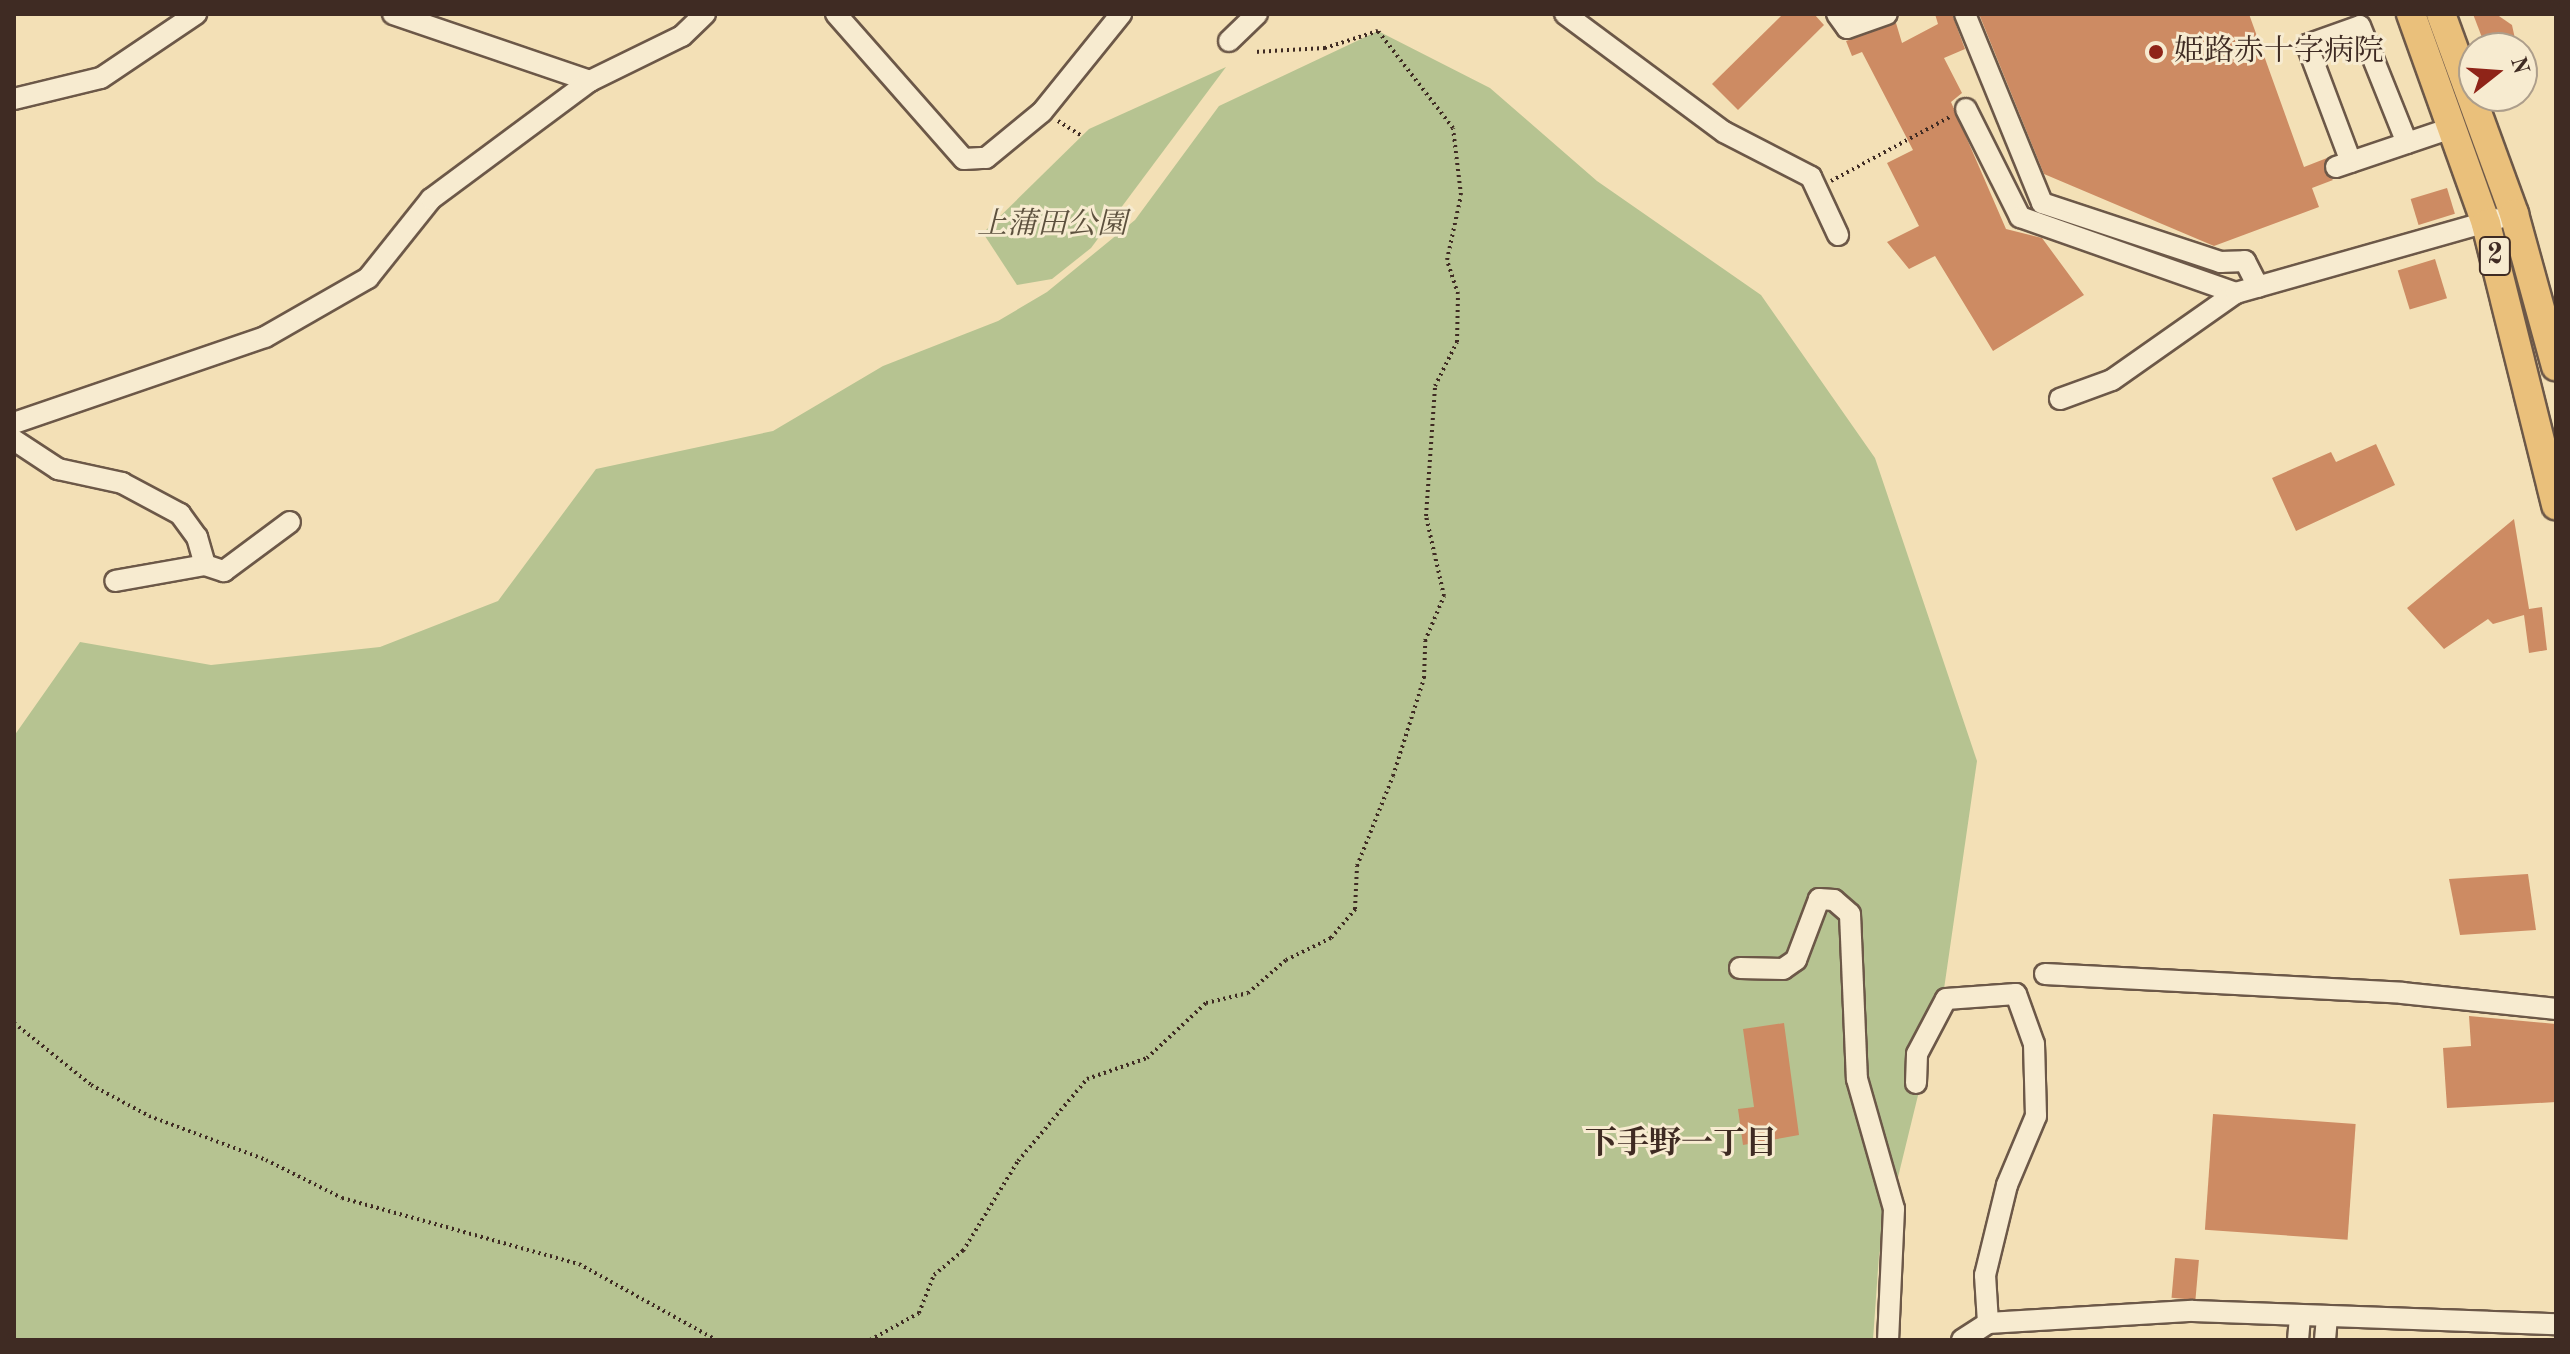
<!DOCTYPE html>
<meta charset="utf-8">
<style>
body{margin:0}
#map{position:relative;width:2570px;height:1354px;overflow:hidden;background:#f3e0b6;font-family:"Old Standard TT","Noto Serif JP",serif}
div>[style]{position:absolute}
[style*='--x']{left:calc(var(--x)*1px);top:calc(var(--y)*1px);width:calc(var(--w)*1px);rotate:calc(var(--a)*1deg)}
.green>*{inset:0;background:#b6c391}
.building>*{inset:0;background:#cd8b63;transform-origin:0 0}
.path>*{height:4px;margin-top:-2px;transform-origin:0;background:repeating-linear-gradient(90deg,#3f2b23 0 2px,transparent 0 6px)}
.roads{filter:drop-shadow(2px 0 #6c5848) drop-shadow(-2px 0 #6c5848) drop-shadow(0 2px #6c5848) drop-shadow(0 -2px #6c5848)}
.minor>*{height:20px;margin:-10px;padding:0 10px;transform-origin:10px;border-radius:10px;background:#f7ebd0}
.highway>*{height:28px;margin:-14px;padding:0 14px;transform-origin:14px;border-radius:14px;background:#eac07b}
.dots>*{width:22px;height:22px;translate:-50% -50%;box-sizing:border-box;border:4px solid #f7ebd0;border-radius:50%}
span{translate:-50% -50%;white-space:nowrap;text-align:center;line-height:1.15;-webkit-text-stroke:6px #f7ebd0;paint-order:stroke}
.shield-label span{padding:2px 6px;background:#f7ebd0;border:2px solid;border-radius:6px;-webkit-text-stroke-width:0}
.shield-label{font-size:28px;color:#3f2b23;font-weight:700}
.poi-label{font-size:30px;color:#3f2b23}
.left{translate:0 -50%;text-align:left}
.park-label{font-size:30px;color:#5d513e;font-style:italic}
.neighbourhood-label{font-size:32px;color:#3f2b23;font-weight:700}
.frame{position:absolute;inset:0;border:16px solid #3f2b23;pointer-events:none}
.north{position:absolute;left:2458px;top:32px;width:80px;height:80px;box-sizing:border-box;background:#f7ebd0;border:2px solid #ad9e8b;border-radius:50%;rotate:73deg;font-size:22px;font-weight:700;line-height:32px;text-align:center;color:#3f2b23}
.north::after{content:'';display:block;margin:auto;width:28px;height:36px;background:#8f2418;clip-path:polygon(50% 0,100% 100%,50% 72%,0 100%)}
</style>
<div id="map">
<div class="green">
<div style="clip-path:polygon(1378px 31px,1490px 88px,1597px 181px,1761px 295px,1875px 458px,1977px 761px,1944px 989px,1879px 1255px,1873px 1340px,14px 1340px,14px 736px,80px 642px,211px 665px,380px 647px,498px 601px,596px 469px,773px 431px,883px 366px,998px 321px,1047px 292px,1135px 220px,1219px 106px)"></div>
<div style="clip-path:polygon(1226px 67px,1091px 248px,1052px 279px,1017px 285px,983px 233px,1089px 129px)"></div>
</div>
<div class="building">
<div style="clip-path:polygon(1783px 14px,1814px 14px,1824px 25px,1738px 110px,1712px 84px)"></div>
<div style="clip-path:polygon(1935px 14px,1952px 14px,1965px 49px,1944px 58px,1962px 93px,1951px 102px,2006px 229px,2042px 238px,2084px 295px,1993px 351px,1935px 256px,1909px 269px,1887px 242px,1919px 226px,1887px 163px,1913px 150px,1862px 52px,1852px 56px,1846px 41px,1896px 23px,1902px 43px,1938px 24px)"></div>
<div style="clip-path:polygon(1979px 14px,2249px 14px,2304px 167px,2327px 158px,2324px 170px,2333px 180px,2312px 188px,2319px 207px,2214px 246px,2044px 174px)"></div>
<div style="clip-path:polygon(2473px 14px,2496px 14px,2512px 25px,2517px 48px,2486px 48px)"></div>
<div style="left:2447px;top:188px;width:27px;height:38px;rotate:73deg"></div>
<div style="left:2435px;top:259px;width:41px;height:39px;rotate:73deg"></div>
<div style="clip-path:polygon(2376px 444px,2395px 485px,2296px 531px,2272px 478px,2331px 452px,2336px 462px)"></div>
<div style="clip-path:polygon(2514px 519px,2529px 609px,2542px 607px,2547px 650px,2529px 653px,2524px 615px,2493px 624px,2488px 619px,2444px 649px,2407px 608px)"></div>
<div style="clip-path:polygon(2528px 874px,2536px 930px,2460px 935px,2449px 879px)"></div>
<div style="clip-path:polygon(2469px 1016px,2556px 1024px,2556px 1102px,2447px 1108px,2443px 1048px,2471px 1046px)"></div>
<div style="clip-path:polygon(1784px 1023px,1799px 1135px,1743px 1145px,1738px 1109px,1754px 1107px,1743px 1029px)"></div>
<div style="left:2213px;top:1114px;width:143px;height:116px;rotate:4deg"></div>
<div style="left:2175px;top:1258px;width:24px;height:40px;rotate:5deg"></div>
</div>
<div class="path">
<div style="--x:1058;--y:121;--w:28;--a:32"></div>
<div style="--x:1831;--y:181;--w:135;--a:-28.3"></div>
<div style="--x:14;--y:1023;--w:99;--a:38.8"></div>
<div style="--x:91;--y:1085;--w:66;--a:28.1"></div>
<div style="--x:149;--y:1116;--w:125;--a:20.6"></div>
<div style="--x:266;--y:1160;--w:85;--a:26.6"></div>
<div style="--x:342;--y:1198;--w:246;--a:15.6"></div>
<div style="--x:579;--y:1264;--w:157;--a:29"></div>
<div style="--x:870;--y:1340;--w:56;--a:-28.9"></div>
<div style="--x:919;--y:1313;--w:41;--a:-68.5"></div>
<div style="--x:934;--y:1275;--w:38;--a:-40"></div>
<div style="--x:963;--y:1251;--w:105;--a:-58.6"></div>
<div style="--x:1018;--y:1161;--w:107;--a:-49.9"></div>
<div style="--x:1087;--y:1079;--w:64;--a:-19.3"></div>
<div style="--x:1147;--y:1058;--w:81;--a:-43"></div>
<div style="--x:1206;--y:1003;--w:43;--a:-13.4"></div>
<div style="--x:1248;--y:993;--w:50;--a:-41"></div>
<div style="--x:1286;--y:960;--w:50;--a:-26.1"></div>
<div style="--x:1331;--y:938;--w:38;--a:-50"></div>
<div style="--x:1355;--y:909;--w:43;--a:-87.3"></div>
<div style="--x:1357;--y:866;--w:97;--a:-68.2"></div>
<div style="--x:1393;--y:776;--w:103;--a:-72.4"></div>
<div style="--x:1424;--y:678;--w:37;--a:-88"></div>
<div style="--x:1425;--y:641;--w:49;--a:-67.1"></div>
<div style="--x:1444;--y:596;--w:82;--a:-102.7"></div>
<div style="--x:1426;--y:516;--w:130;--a:-86"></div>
<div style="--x:1435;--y:386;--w:49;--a:-63.4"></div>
<div style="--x:1457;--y:342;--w:48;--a:-88.8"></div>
<div style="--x:1458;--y:294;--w:36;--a:-108"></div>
<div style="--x:1447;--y:260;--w:66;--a:-77.8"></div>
<div style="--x:1461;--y:195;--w:67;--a:-96.8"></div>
<div style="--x:1453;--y:128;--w:123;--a:-127.7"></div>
<div style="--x:1378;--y:31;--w:56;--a:162.2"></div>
<div style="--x:1325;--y:48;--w:71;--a:176.8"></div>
</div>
<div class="roads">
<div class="minor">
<div style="--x:393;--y:14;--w:208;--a:18.8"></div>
<div style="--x:836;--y:14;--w:193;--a:48.6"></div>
<div style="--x:964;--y:159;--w:22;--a:-3"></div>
<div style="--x:986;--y:158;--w:72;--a:-39.4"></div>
<div style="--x:1042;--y:112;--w:126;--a:-51.1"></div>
<div style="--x:1565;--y:14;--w:198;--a:36.6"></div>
<div style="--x:1724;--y:132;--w:98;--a:27.3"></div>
<div style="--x:1811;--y:177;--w:64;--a:65"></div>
<div style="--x:1837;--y:14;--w:17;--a:54"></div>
<div style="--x:1847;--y:28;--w:42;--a:-19.3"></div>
<div style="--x:1965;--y:14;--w:204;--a:67.8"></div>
<div style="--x:2042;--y:203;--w:188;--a:18.3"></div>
<div style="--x:2220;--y:262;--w:25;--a:-2"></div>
<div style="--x:2245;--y:261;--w:29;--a:63"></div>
<div style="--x:1229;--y:41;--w:39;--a:-44"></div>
<div style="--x:14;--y:99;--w:89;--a:-13.6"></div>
<div style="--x:101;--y:78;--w:115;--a:-34"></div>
<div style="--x:1966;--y:109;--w:121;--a:63.4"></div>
<div style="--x:2020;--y:217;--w:229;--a:19.4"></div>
<div style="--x:2351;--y:162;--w:125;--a:-110.6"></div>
<div style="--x:2307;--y:45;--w:56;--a:-19.7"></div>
<div style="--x:2360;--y:26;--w:126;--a:68.1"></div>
<div style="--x:2336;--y:167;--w:125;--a:-18.7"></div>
<div style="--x:2060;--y:399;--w:55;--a:-20.1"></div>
<div style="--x:2112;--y:380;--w:151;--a:-35.1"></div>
<div style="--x:2236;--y:293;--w:272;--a:-15.8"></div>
<div style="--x:14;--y:423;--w:265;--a:-18.9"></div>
<div style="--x:265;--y:337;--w:119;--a:-29.8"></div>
<div style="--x:368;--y:278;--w:101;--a:-51.4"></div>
<div style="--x:431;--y:199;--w:198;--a:-36.6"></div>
<div style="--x:590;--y:81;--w:102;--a:-26.1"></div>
<div style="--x:682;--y:36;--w:32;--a:-44"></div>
<div style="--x:14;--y:440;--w:53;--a:33.4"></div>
<div style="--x:58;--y:469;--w:66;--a:12.3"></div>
<div style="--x:122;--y:483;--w:66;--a:28.1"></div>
<div style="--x:180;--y:514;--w:29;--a:54"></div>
<div style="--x:197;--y:537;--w:29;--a:74"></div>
<div style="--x:205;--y:565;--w:91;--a:169.9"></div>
<div style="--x:205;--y:565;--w:20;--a:18"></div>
<div style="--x:224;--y:571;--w:82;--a:-36.6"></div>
<div style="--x:1740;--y:968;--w:43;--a:1.3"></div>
<div style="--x:1783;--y:969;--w:16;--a:-35"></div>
<div style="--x:1796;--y:960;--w:65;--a:-69.3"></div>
<div style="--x:1819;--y:899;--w:15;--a:4"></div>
<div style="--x:1834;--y:900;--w:21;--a:41"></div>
<div style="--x:1850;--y:914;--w:165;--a:87.6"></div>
<div style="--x:1857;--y:1079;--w:135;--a:74.1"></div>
<div style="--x:1894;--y:1209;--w:131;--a:92.6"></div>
<div style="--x:2045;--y:974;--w:358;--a:3"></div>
<div style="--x:2402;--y:993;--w:155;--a:5.9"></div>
<div style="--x:1916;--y:1083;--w:29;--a:-88"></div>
<div style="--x:1917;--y:1054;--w:62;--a:-62.2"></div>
<div style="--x:1946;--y:999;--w:70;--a:-4.1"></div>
<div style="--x:2016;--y:994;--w:53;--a:70.2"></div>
<div style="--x:2034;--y:1044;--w:72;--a:88.4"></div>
<div style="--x:2036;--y:1116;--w:75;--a:112.8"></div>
<div style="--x:2007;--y:1185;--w:93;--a:103.7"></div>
<div style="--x:1985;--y:1275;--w:48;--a:86.4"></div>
<div style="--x:1962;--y:1340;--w:31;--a:-33"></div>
<div style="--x:1988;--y:1323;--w:205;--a:-3.4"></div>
<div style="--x:2193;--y:1311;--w:363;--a:2.1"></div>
<div style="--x:2298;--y:1340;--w:23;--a:-85"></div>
<div style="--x:2325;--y:1340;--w:23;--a:-85"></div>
</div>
<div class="highway">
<div style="--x:2411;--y:14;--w:223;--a:70.3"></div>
<div style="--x:2486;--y:224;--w:290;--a:76"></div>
<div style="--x:2441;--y:14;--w:213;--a:69.9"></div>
<div style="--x:2514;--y:214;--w:158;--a:74.6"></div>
</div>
</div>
<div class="dots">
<div style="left:2156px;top:52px;background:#8f2418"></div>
</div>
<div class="shield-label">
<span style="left:2495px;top:256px">2</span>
</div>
<div class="poi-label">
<span class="left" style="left:2174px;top:52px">姫路赤十字病院</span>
</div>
<div class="park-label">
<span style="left:1052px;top:225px">上蒲田公園</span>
</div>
<div class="neighbourhood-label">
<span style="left:1681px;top:1145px">下手野一丁目</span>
</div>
<div class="frame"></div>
<div class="north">N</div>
</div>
